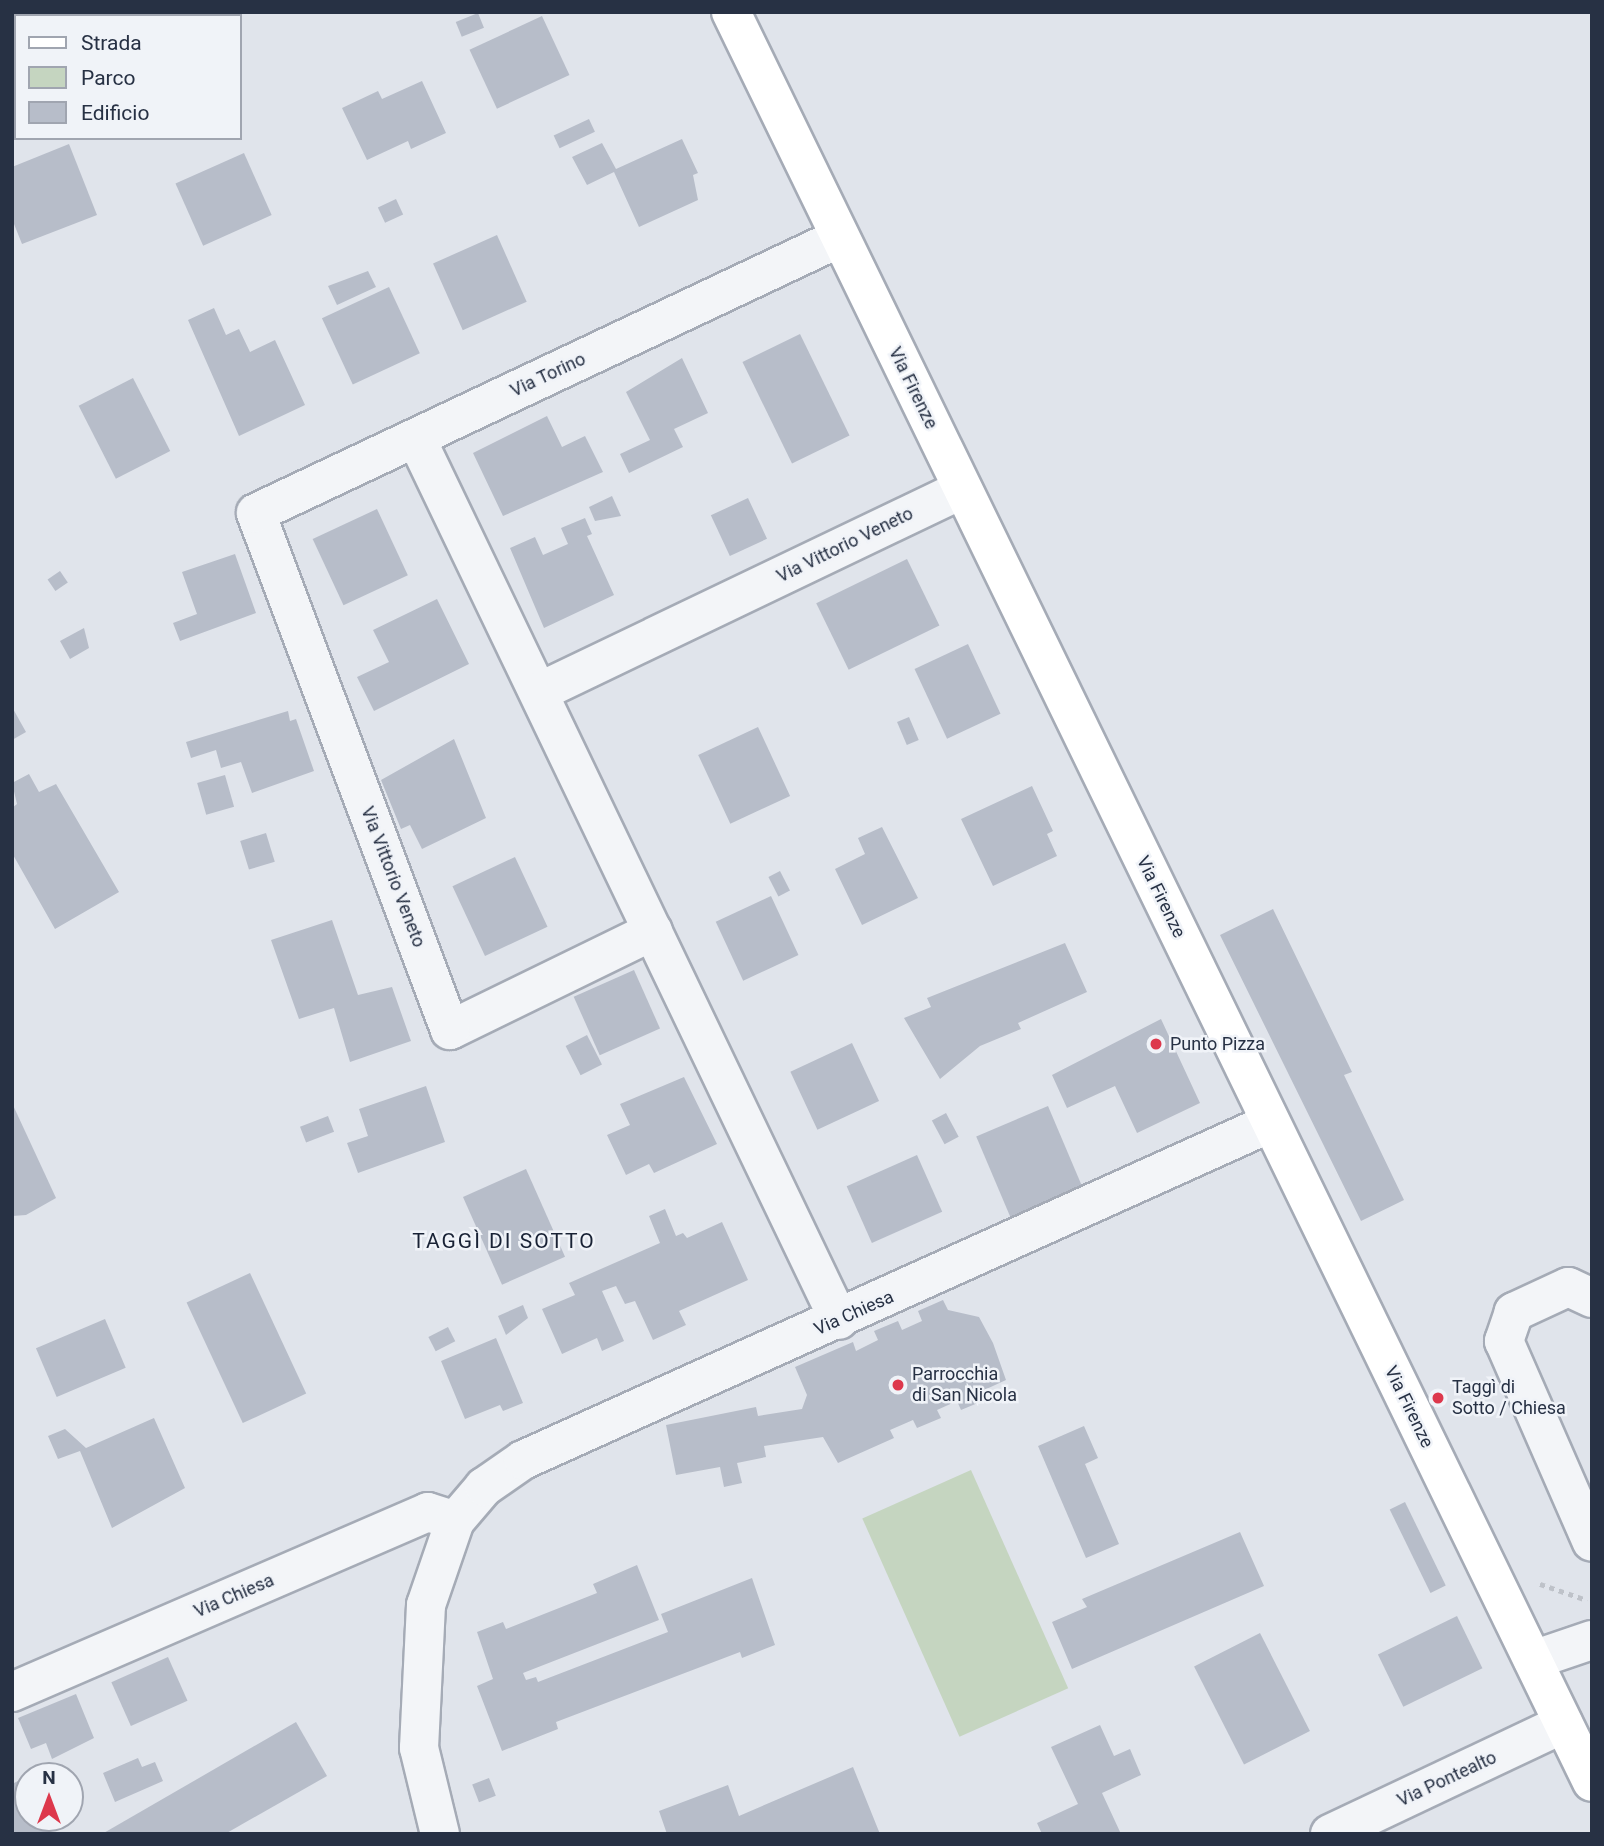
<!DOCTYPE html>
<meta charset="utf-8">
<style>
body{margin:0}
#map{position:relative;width:1604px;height:1846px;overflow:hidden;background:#e0e4eb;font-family:Roboto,sans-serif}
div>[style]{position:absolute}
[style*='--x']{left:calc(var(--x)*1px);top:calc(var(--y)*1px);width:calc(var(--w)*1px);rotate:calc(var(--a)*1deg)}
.green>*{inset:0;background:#c5d5c0;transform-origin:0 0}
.building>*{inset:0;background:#b7bdc9;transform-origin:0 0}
.path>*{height:4.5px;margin-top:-2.25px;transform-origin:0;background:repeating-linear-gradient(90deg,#bec2c9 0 5px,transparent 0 10px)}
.roads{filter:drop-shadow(2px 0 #a5abb6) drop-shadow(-2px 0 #a5abb6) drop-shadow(0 2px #a5abb6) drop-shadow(0 -2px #a5abb6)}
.minor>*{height:38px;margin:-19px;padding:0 19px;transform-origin:19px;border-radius:19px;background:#f3f5f8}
.major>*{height:38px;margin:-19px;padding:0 19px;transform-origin:19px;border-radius:19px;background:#fff}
.dots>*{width:19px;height:19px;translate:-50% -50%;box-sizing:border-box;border:4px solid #f0f3f8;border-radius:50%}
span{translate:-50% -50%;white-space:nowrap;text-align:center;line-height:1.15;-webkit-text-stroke:5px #f0f3f8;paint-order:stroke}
.street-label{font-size:18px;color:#273144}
.poi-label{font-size:18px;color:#273144}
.left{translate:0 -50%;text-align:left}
.quarter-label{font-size:21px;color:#192235;letter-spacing:2px}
.frame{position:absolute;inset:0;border:14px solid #273144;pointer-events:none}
.legend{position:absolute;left:14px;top:14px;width:228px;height:126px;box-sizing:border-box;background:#f0f3f8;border:2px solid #a0a5b0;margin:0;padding:9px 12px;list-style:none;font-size:21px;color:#273144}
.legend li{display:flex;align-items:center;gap:14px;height:35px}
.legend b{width:35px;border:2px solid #a0a5b0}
.north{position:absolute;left:14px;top:1762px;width:70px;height:70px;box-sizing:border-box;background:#f0f3f8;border:2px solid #a0a5b0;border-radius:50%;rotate:0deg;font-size:19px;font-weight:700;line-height:28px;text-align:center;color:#273144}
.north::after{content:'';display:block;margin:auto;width:24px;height:32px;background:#dd384c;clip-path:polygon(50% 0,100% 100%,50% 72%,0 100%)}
</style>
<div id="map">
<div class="green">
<div style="left:971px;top:1470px;width:239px;height:119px;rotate:66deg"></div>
</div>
<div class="building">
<div style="clip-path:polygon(12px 12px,46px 12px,16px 16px,12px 43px)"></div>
<div style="left:478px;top:13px;width:16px;height:24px;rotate:68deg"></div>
<div style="left:542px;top:16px;width:65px;height:80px;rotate:65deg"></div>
<div style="clip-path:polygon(422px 81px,446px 133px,411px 149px,408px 141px,367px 160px,342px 108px,378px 91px,382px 99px)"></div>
<div style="left:589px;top:119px;width:14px;height:39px;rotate:65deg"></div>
<div style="clip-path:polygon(682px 139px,698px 173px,693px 175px,698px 200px,639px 227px,614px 172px,587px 185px,572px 157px,602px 143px,616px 169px)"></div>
<div style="clip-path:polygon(69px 144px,97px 215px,22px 244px,12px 219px,12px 167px)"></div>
<div style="left:244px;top:153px;width:68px;height:75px;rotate:66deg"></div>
<div style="left:396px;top:199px;width:17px;height:20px;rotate:65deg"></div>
<div style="left:497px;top:235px;width:73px;height:70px;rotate:66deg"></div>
<div style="clip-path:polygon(368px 271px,376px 287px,337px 305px,328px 286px)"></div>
<div style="left:389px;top:287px;width:73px;height:74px;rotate:65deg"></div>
<div style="clip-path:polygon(214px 308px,226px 335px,239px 329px,250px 352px,275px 340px,305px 405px,239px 436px,188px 320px)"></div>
<div style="left:800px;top:334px;width:113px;height:64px;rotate:64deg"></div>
<div style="clip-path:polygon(682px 358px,708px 413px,674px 429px,683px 447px,629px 473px,620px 454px,650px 440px,626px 392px)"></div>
<div style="left:133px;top:378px;width:82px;height:61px;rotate:63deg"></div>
<div style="clip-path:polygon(547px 416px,562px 447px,585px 436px,603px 472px,503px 516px,473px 453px)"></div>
<div style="clip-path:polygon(612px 496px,621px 516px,595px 521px,589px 507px)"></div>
<div style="left:748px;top:498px;width:45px;height:41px;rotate:65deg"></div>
<div style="left:377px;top:509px;width:73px;height:71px;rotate:65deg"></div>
<div style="clip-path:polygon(585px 518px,592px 534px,587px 536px,614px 595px,544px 628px,510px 548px,535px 537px,543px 555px,568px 544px,561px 528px)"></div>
<div style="clip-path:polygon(235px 554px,256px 613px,180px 641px,173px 623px,197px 614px,182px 572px)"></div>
<div style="left:907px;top:559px;width:74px;height:101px;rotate:64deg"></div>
<div style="left:60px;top:571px;width:14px;height:15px;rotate:56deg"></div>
<div style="clip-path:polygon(437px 599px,469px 664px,374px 711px,357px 677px,389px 662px,373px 630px)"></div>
<div style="clip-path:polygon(84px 628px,89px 648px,70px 659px,60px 641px)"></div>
<div style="left:968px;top:644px;width:77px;height:59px;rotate:65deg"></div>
<div style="clip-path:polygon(12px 707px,26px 732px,12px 740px)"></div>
<div style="clip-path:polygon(288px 711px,290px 721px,296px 719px,314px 771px,252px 793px,241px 762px,221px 768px,216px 750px,191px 758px,186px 742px)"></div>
<div style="left:909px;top:717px;width:25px;height:13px;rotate:67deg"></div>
<div style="left:758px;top:727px;width:76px;height:66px;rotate:65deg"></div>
<div style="clip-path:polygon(454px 739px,486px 818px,422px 849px,410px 825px,401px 829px,381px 780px)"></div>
<div style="clip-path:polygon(29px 774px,39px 792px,56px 784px,119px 892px,55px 929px,12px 853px,12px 808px,17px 804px,12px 783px)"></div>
<div style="left:225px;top:775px;width:33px;height:29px;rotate:74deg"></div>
<div style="clip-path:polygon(1032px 786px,1053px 831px,1047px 834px,1057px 856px,993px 886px,961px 819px)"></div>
<div style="clip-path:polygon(882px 827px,918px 898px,862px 925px,835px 869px,865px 854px,858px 838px)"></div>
<div style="left:266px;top:833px;width:30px;height:27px;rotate:73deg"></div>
<div style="left:515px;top:857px;width:77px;height:69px;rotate:65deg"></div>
<div style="left:780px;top:871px;width:22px;height:13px;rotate:63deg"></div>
<div style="left:771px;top:896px;width:65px;height:61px;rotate:65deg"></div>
<div style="clip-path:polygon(1273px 909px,1352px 1072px,1344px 1075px,1404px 1200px,1361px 1221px,1220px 935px)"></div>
<div style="clip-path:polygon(332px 920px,358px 995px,392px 987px,411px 1041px,350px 1062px,334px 1008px,299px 1019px,271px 940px)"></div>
<div style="clip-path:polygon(1065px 943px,1087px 992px,1018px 1023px,1021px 1029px,980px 1046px,940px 1079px,904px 1018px,931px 1007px,927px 998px)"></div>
<div style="left:634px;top:970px;width:64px;height:66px;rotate:66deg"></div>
<div style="clip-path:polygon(1161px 1019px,1200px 1103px,1137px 1133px,1115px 1086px,1067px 1108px,1052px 1075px)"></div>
<div style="left:587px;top:1035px;width:33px;height:24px;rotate:63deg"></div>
<div style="left:852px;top:1043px;width:64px;height:68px;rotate:65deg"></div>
<div style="clip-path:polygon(684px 1077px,717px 1144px,654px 1173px,649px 1164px,626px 1175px,607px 1135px,630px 1125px,620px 1104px)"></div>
<div style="clip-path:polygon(426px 1086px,445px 1142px,358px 1173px,347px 1143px,368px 1136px,359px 1109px)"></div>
<div style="clip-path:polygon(12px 1103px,56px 1198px,26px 1215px,12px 1216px)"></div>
<div style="left:1048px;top:1106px;width:95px;height:78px;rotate:67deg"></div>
<div style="left:946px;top:1113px;width:27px;height:16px;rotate:62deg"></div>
<div style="left:328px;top:1116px;width:17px;height:30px;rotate:69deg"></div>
<div style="left:917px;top:1155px;width:62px;height:77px;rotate:66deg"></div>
<div style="left:526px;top:1169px;width:96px;height:69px;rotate:66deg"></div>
<div style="clip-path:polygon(665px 1209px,676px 1236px,683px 1233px,687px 1238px,722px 1222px,748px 1280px,679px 1311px,686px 1325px,653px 1340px,635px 1301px,625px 1304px,616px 1286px,602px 1291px,624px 1341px,602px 1351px,597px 1338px,562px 1354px,542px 1309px,575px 1295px,569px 1283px,660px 1243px,649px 1216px)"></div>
<div style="left:250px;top:1273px;width:133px;height:70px;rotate:65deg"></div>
<div style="clip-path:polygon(943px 1300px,948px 1310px,979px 1317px,993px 1343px,1006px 1380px,982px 1391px,985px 1400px,961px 1410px,957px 1401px,937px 1410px,941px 1418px,917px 1428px,913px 1420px,890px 1430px,894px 1438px,838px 1463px,823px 1437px,764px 1446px,766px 1457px,737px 1463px,742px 1483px,724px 1487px,720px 1467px,676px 1475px,666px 1425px,756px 1407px,758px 1416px,802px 1409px,807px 1395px,795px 1367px,853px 1342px,856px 1351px,878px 1340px,874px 1331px,898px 1321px,902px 1330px,922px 1321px,918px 1311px)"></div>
<div style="clip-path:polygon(523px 1305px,528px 1318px,506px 1335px,498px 1316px)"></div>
<div style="left:105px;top:1319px;width:53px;height:75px;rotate:67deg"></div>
<div style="left:448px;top:1327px;width:16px;height:22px;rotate:63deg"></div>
<div style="clip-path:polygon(496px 1338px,523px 1403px,503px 1411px,500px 1405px,465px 1419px,441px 1361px)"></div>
<div style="clip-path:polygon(154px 1418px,185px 1488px,112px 1528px,80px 1451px,58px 1459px,48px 1436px,65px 1429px,86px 1448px)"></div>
<div style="clip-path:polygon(1084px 1426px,1098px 1458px,1085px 1464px,1119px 1544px,1086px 1558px,1038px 1446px)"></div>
<div style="left:1405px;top:1502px;width:93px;height:17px;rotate:64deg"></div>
<div style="clip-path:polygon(1240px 1532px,1264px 1586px,1072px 1669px,1052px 1622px,1087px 1607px,1082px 1599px)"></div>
<div style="clip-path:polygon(637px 1565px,659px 1620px,523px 1673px,526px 1680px,536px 1677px,538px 1682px,668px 1632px,661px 1614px,752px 1578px,775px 1645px,742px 1658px,740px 1652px,556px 1722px,558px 1729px,502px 1751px,477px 1686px,493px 1679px,477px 1632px,503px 1622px,506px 1629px,597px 1593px,593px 1584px)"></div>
<div style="left:1457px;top:1616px;width:58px;height:88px;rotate:64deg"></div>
<div style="left:1260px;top:1633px;width:110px;height:74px;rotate:63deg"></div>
<div style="left:168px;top:1657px;width:48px;height:62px;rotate:66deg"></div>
<div style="clip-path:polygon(76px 1694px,94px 1738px,52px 1759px,46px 1743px,31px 1749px,18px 1718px)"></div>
<div style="clip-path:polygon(296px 1722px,327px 1776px,225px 1834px,102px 1834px)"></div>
<div style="clip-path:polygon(1100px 1725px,1114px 1756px,1130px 1749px,1141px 1775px,1102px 1793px,1121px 1834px,1042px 1834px,1037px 1823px,1078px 1804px,1051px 1747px)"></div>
<div style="clip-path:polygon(138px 1758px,142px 1767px,155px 1762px,163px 1781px,115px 1802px,103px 1773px)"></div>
<div style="clip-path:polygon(853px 1767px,880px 1834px,667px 1834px,659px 1811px,728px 1785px,739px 1816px)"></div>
<div style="left:489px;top:1778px;width:19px;height:18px;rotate:69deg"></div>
<div style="clip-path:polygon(18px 1781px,28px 1797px,28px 1818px,60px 1818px,64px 1826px,45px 1834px,12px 1834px,12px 1784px)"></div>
</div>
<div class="path">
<div style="--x:1540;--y:1584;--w:50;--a:18.8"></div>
</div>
<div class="roads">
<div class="minor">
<div style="--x:416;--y:438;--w:978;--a:64.38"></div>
<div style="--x:539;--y:692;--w:469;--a:-25.6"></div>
<div style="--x:653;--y:931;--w:226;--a:154"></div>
<div style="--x:450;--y:1030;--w:552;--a:-110.57"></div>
<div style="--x:256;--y:513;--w:645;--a:-25.25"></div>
<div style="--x:1592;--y:1298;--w:26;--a:-155"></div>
<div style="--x:1568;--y:1287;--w:60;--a:155.2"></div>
<div style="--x:1514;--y:1312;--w:31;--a:109"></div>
<div style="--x:1504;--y:1341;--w:219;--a:66.4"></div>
<div style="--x:1533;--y:1660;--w:62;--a:-18.7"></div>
<div style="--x:12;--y:1692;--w:453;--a:-23.4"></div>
<div style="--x:428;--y:1512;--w:28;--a:18"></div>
<div style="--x:440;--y:1834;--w:89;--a:-103.7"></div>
<div style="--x:419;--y:1748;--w:143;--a:-87.2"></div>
<div style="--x:426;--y:1605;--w:89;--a:-71"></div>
<div style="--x:455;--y:1521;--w:45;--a:-49.5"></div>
<div style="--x:484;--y:1487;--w:47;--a:-34.7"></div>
<div style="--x:523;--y:1460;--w:817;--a:-24.28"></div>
<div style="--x:1330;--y:1834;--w:258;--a:-25.3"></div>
</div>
<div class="major">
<div style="--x:731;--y:12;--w:1968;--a:64.06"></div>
</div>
</div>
<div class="dots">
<div style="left:1156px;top:1044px;background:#dd384c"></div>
<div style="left:898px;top:1385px;background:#dd384c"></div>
<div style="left:1438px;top:1398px;background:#dd384c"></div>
</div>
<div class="street-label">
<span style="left:548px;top:375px;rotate:-25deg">Via Torino</span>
<span style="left:913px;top:388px;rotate:64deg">Via Firenze</span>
<span style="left:845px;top:545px;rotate:-26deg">Via Vittorio Veneto</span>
<span style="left:393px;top:877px;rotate:69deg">Via Vittorio Veneto</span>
<span style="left:1161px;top:897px;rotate:64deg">Via Firenze</span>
<span style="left:854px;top:1313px;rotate:-24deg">Via Chiesa</span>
<span style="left:1409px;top:1407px;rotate:64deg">Via Firenze</span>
<span style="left:234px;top:1596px;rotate:-23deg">Via Chiesa</span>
<span style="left:1447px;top:1779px;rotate:-25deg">Via Pontealto</span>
</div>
<div class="poi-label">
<span class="left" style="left:1170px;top:1044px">Punto Pizza</span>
<span class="left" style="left:912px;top:1385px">Parrocchia<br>di San Nicola</span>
<span class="left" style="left:1452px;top:1398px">Taggì di<br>Sotto / Chiesa</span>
</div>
<div class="quarter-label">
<span style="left:504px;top:1241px">TAGGÌ DI SOTTO</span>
</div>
<div class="frame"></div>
<ul class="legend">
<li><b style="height:9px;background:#fff"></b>Strada</li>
<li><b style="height:19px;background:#c5d5c0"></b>Parco</li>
<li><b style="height:19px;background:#b7bdc9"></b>Edificio</li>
</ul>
<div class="north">N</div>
</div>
